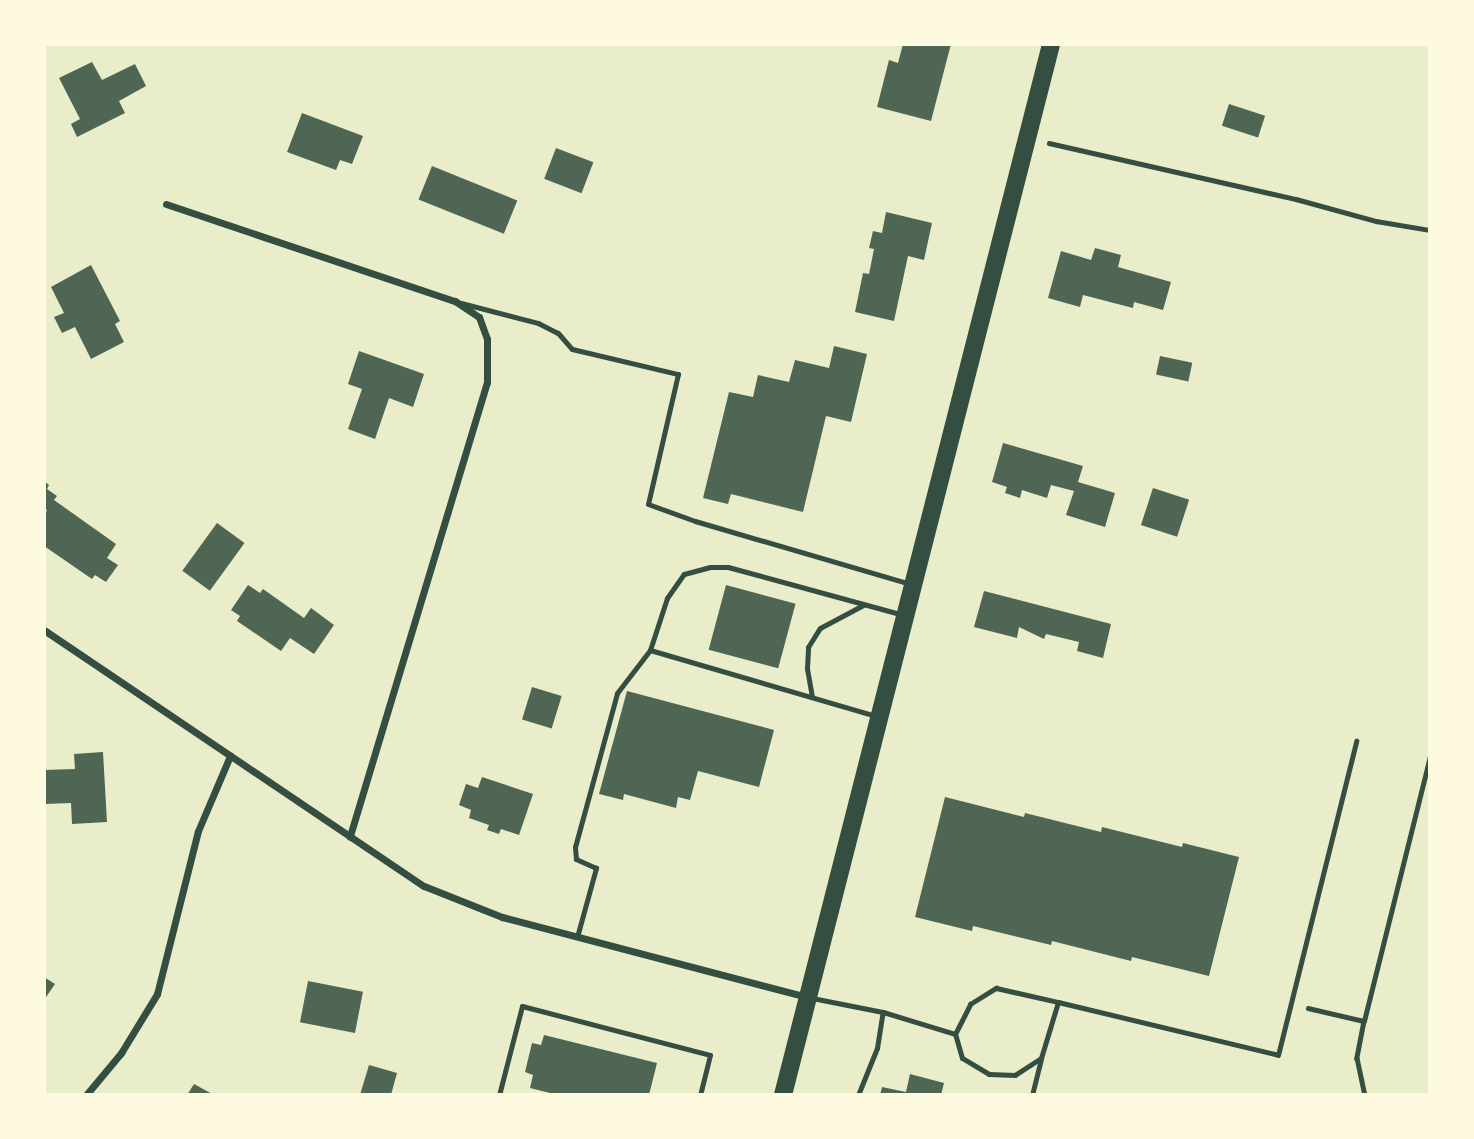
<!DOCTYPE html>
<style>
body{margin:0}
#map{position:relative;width:1474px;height:1139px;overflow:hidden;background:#e9edc9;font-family:"Open Sans",sans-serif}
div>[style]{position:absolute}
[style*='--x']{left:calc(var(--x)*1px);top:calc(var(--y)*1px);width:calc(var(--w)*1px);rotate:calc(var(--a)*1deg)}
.building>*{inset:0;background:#4f6655;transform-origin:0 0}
.path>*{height:4.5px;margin:-2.25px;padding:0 2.25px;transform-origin:2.25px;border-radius:2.25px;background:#344e41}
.service>*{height:5px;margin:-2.5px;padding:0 2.5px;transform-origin:2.5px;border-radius:2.5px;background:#344e41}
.minor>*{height:7px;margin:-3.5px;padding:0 3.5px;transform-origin:3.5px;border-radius:3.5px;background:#344e41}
.primary>*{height:18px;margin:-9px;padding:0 9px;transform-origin:9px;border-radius:9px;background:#344e41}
span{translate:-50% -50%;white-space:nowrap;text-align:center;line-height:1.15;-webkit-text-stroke:5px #fefae0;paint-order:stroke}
.frame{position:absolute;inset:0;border:46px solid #fefae0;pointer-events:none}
</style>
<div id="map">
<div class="building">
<div style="clip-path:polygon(903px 44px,951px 44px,931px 121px,877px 107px,889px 60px,898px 63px)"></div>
<div style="clip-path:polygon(92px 62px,102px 80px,135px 64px,146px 86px,119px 101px,125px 113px,77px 137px,71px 124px,80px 119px,59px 78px)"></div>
<div style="left:1229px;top:104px;width:38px;height:23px;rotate:18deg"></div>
<div style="clip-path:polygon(302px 113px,363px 136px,352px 164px,340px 160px,336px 170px,287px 152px)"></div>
<div style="left:556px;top:148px;width:40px;height:33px;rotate:21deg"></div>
<div style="left:432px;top:166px;width:92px;height:36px;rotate:22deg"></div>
<div style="clip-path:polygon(886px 212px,932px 223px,924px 260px,908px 256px,894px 321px,855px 312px,863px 273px,869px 274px,874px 249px,869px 248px,873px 231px,882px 233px)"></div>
<div style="clip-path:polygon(1095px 248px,1121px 255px,1118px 267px,1171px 282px,1163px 310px,1134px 302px,1133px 308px,1083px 295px,1080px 307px,1048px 298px,1061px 251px,1091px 260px)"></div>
<div style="clip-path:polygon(91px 265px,120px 321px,115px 324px,124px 342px,91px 359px,75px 327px,62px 333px,54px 317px,64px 313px,51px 287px)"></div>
<div style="clip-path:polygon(834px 346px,867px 354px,851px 422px,826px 416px,803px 512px,731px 494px,728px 504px,703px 498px,729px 392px,753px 397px,758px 375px,789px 382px,795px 360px,829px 368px)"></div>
<div style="clip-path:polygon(359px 351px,424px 374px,413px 407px,389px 398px,375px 439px,348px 429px,362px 389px,348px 384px)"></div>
<div style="left:1160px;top:356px;width:33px;height:19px;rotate:12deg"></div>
<div style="clip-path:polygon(1003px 443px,1083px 466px,1078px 482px,1115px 493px,1105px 527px,1066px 515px,1074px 491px,1051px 485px,1047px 498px,1022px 490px,1020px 498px,1005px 493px,1007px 487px,992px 482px)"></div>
<div style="clip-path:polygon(44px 481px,49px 485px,47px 489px,57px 496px,54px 500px,116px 544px,107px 558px,118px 565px,106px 582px,95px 575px,92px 579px,44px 546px,44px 516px,47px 510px,44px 508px)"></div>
<div style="left:1153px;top:488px;width:38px;height:39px;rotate:18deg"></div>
<div style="left:217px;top:523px;width:34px;height:59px;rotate:36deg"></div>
<div style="clip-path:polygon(248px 585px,260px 593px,263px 589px,304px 618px,311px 608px,334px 625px,314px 654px,290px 638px,281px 651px,237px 621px,240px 616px,231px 610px)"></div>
<div style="left:726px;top:585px;width:72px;height:67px;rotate:15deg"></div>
<div style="clip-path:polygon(984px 591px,1111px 624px,1103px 658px,1077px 651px,1079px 642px,1046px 634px,1044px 639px,1019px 627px,1017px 638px,974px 627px)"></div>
<div style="left:532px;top:687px;width:31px;height:34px;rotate:17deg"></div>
<div style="clip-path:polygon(627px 691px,774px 730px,759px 787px,698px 771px,690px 800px,678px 797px,676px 808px,624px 794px,623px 800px,599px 794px)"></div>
<div style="clip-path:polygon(103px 752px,107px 822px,72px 824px,71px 803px,44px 804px,44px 770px,75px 769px,74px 754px)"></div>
<div style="clip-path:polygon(482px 777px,533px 794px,519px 835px,501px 829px,499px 834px,487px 830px,489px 825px,469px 818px,471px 810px,459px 805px,466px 784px,478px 788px)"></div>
<div style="clip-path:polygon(945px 797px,1024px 817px,1025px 813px,1101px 832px,1102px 827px,1182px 847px,1183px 843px,1239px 857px,1209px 976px,1132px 957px,1131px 961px,1052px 941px,1051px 945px,973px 926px,972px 931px,915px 917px)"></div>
<div style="clip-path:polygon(44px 977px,55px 984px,44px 1000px)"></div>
<div style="left:308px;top:981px;width:56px;height:42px;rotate:11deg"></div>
<div style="clip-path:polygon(544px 1035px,657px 1063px,649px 1095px,558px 1095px,530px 1088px,533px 1075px,525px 1072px,532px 1043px,541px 1045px)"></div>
<div style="clip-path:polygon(369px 1065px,397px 1073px,391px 1095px,360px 1095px)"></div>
<div style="clip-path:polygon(910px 1074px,944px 1083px,941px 1095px,880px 1095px,882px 1087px,906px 1092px)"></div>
<div style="clip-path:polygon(194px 1084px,214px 1095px,187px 1095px)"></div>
</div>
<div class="path">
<div style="--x:1049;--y:143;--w:253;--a:12.8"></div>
<div style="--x:1296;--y:199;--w:83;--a:15.4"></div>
<div style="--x:1376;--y:221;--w:55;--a:9.5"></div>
<div style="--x:1308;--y:1008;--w:57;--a:13.1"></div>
<div style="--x:1364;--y:1021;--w:38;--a:101"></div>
<div style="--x:1357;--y:1058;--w:38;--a:78"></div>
<div style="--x:1364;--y:1021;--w:273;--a:-76"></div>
</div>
<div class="service">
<div style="--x:461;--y:303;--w:80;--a:14.6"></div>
<div style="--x:538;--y:323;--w:22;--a:27"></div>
<div style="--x:558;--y:333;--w:21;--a:49"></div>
<div style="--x:572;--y:349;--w:109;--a:13.3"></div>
<div style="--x:678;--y:374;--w:133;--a:103"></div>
<div style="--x:648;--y:504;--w:50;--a:19.9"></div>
<div style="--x:695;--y:521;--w:224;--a:16.3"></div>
<div style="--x:650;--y:650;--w:235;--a:16.3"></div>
<div style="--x:812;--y:697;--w:29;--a:-100"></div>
<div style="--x:807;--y:668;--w:21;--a:-87"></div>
<div style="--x:808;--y:647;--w:22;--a:-58"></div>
<div style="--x:820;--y:628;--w:49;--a:-28.1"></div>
<div style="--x:577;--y:937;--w:72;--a:-74.6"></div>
<div style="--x:596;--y:868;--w:22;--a:-156"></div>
<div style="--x:576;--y:859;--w:12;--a:-95"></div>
<div style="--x:575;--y:847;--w:160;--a:-74.7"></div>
<div style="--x:617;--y:693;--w:54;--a:-52.5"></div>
<div style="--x:650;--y:650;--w:55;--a:-71.9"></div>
<div style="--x:667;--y:598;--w:29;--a:-55"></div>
<div style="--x:684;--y:574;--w:27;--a:-15"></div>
<div style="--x:710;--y:567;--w:18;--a:0"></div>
<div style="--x:728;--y:567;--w:181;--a:15.3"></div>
<div style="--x:812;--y:998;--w:72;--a:11.2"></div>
<div style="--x:883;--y:1012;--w:75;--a:17"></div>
<div style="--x:1058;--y:1002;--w:59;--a:106.9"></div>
<div style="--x:1041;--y:1058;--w:31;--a:147"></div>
<div style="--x:1015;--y:1075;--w:26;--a:-178"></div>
<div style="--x:989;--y:1074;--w:31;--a:-149"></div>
<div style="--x:962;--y:1058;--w:25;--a:-106"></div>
<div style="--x:955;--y:1034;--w:34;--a:-63"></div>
<div style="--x:970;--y:1004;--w:31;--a:-32"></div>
<div style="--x:996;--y:988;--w:64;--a:12.7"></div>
<div style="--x:1058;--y:1002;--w:226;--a:13.5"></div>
<div style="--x:1278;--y:1055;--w:324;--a:-76"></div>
<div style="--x:499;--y:1095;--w:92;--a:-75.5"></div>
<div style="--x:522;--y:1006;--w:194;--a:14.6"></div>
<div style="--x:710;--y:1055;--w:41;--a:104"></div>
<div style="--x:858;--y:1095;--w:51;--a:-68"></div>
<div style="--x:877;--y:1048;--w:36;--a:-81"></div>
<div style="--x:1032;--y:1095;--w:38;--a:-76"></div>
</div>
<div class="minor">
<div style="--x:166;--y:204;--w:305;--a:18.6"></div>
<div style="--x:455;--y:301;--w:29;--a:34"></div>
<div style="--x:479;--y:317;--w:23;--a:70"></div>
<div style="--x:487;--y:339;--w:43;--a:90"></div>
<div style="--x:487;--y:382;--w:475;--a:106.8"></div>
<div style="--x:44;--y:630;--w:458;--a:34"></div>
<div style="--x:424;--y:886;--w:84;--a:21.7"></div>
<div style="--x:502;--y:917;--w:314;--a:14.7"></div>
<div style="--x:86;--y:1095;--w:55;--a:-50.2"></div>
<div style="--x:121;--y:1053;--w:69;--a:-58.6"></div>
<div style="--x:157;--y:994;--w:168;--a:-75.9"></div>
<div style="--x:198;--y:831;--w:82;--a:-66.9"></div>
</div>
<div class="primary">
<div style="--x:783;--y:1095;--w:1085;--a:-75.69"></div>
</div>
<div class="frame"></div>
</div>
